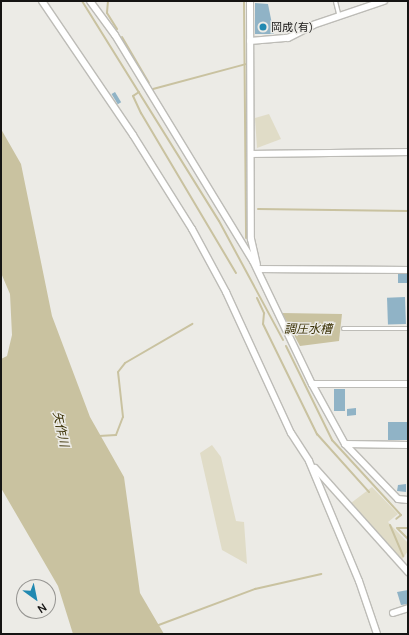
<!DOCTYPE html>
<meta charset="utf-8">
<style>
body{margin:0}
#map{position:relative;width:409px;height:635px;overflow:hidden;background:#ecebe6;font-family:Manrope,"Noto Sans JP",sans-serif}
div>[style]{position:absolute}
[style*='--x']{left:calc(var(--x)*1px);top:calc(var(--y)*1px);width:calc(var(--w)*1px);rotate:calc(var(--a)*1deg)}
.green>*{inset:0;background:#e0dcc7}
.water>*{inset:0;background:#c9c2a0}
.stream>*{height:2px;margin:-1px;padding:0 1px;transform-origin:1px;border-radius:1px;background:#c9c2a0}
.building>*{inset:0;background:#90b3c6;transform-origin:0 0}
.roads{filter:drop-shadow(1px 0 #bdbcb7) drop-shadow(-1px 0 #bdbcb7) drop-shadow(0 1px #bdbcb7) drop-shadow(0 -1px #bdbcb7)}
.lane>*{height:3px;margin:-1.5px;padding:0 1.5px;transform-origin:1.5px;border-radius:1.5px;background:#fff}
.street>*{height:6px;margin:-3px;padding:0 3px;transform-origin:3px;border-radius:3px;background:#fff}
.dots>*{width:11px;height:11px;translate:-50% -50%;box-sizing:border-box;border:2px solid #ecebe6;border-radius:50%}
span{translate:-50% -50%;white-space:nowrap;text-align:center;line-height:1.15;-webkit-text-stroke:3px #ecebe6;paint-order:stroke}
.poi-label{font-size:11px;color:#151413}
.left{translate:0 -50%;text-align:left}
.water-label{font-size:12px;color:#3a3104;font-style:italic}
.frame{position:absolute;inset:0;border:2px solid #151413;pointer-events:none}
.north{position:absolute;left:16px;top:579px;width:40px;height:40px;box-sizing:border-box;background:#ecebe6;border:1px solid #969592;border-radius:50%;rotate:147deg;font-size:11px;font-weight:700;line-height:16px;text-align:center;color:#151413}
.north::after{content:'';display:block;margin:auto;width:14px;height:18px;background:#2189b1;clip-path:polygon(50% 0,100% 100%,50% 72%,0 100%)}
</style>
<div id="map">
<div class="green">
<div style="clip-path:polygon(269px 114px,281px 139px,257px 148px,255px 118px)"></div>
<div style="clip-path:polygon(212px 445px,221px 457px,236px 521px,244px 522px,247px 564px,222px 550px,200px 453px)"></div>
<div style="clip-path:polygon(372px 487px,398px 514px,388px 522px,408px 543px,408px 551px,401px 561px,357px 514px,351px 503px)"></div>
</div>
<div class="water">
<div style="clip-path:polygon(1px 129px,21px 164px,52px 316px,90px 417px,124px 477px,140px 593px,164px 634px,73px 634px,58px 586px,1px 488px,1px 359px,7px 356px,12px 335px,10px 294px,1px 273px)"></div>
<div style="clip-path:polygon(282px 313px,342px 314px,339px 341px,300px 346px)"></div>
</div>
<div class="stream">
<div style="--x:82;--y:1;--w:259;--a:58.1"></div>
<div style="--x:219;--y:221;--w:135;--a:61.7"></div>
<div style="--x:108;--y:1;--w:12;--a:95"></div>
<div style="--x:107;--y:13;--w:19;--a:58"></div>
<div style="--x:244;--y:1;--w:237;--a:89.5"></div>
<div style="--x:122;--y:37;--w:53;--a:59.6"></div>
<div style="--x:153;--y:89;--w:96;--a:-15"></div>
<div style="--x:139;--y:92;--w:7;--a:146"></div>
<div style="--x:133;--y:96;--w:19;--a:65"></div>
<div style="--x:141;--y:113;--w:186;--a:59.3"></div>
<div style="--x:258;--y:209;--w:150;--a:0.8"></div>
<div style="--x:257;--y:298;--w:17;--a:65"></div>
<div style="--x:264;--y:313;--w:11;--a:95"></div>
<div style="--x:263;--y:324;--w:123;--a:63.9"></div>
<div style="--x:317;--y:434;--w:78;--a:48.1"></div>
<div style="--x:286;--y:346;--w:105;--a:63.9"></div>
<div style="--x:332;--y:440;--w:102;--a:47.4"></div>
<div style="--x:401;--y:515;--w:6;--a:141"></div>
<div style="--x:99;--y:436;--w:17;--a:-3"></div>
<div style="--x:116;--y:435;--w:19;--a:-69"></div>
<div style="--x:123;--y:417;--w:45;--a:-96.3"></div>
<div style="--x:118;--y:372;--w:11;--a:-52"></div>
<div style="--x:125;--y:363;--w:78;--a:-30.2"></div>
<div style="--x:390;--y:525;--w:34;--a:67"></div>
<div style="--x:397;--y:528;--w:16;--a:45"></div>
<div style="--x:398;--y:528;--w:10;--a:0"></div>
<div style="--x:156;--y:626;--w:106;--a:-20.5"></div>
<div style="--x:255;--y:589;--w:68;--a:-12.8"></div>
</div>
<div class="building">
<div style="clip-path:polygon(255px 3px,268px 4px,274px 34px,255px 34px)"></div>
<div style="left:115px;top:92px;width:12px;height:4px;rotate:59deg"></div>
<div style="left:398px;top:274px;width:10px;height:9px"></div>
<div style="left:405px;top:297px;width:27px;height:18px;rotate:88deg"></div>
<div style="left:334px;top:389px;width:11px;height:22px"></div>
<div style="clip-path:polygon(356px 408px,356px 415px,347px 416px,347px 409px)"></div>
<div style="left:408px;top:422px;width:18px;height:20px;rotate:90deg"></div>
<div style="clip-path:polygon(406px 484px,406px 492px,397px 491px,398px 485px)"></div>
<div style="clip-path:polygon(408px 590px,408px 604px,401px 605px,397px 592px)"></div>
</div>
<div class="roads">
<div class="lane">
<div style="--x:335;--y:1;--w:16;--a:76"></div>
<div style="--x:343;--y:328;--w:65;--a:0"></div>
</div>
<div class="street">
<div style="--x:42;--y:1;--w:162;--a:55.8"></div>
<div style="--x:133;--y:135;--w:111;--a:57.9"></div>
<div style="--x:192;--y:229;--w:72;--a:61.6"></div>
<div style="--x:226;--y:292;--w:155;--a:65.3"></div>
<div style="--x:291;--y:433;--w:33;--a:57"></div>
<div style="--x:309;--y:461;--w:130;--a:67.4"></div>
<div style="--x:359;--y:581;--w:56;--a:71.2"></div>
<div style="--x:90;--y:1;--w:42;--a:53.7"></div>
<div style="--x:115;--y:35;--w:265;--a:58.6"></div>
<div style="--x:253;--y:261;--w:136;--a:64.4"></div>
<div style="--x:312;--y:384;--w:68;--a:61.2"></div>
<div style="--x:345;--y:444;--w:76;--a:46.1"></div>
<div style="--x:398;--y:499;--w:10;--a:6"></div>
<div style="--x:250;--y:1;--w:238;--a:89.8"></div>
<div style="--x:251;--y:239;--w:26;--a:77"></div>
<div style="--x:250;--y:41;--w:38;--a:-5"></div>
<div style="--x:288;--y:38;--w:28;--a:-27"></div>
<div style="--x:313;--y:25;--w:75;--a:-18.7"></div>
<div style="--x:252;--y:154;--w:156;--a:-0.7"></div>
<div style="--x:258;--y:269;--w:150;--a:0.4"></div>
<div style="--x:312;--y:384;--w:96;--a:0"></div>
<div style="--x:345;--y:444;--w:63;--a:0.9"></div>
<div style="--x:315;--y:468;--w:140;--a:48.2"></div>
<div style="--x:393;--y:613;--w:16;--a:-18"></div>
</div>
</div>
<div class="dots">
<div style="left:263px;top:27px;background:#2189b1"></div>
</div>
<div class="poi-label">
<span class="left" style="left:271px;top:27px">岡成(有)</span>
</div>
<div class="water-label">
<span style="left:308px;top:329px">調圧水槽</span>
<span style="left:61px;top:429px;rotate:78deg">矢作川</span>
</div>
<div class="frame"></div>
<div class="north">N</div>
</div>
